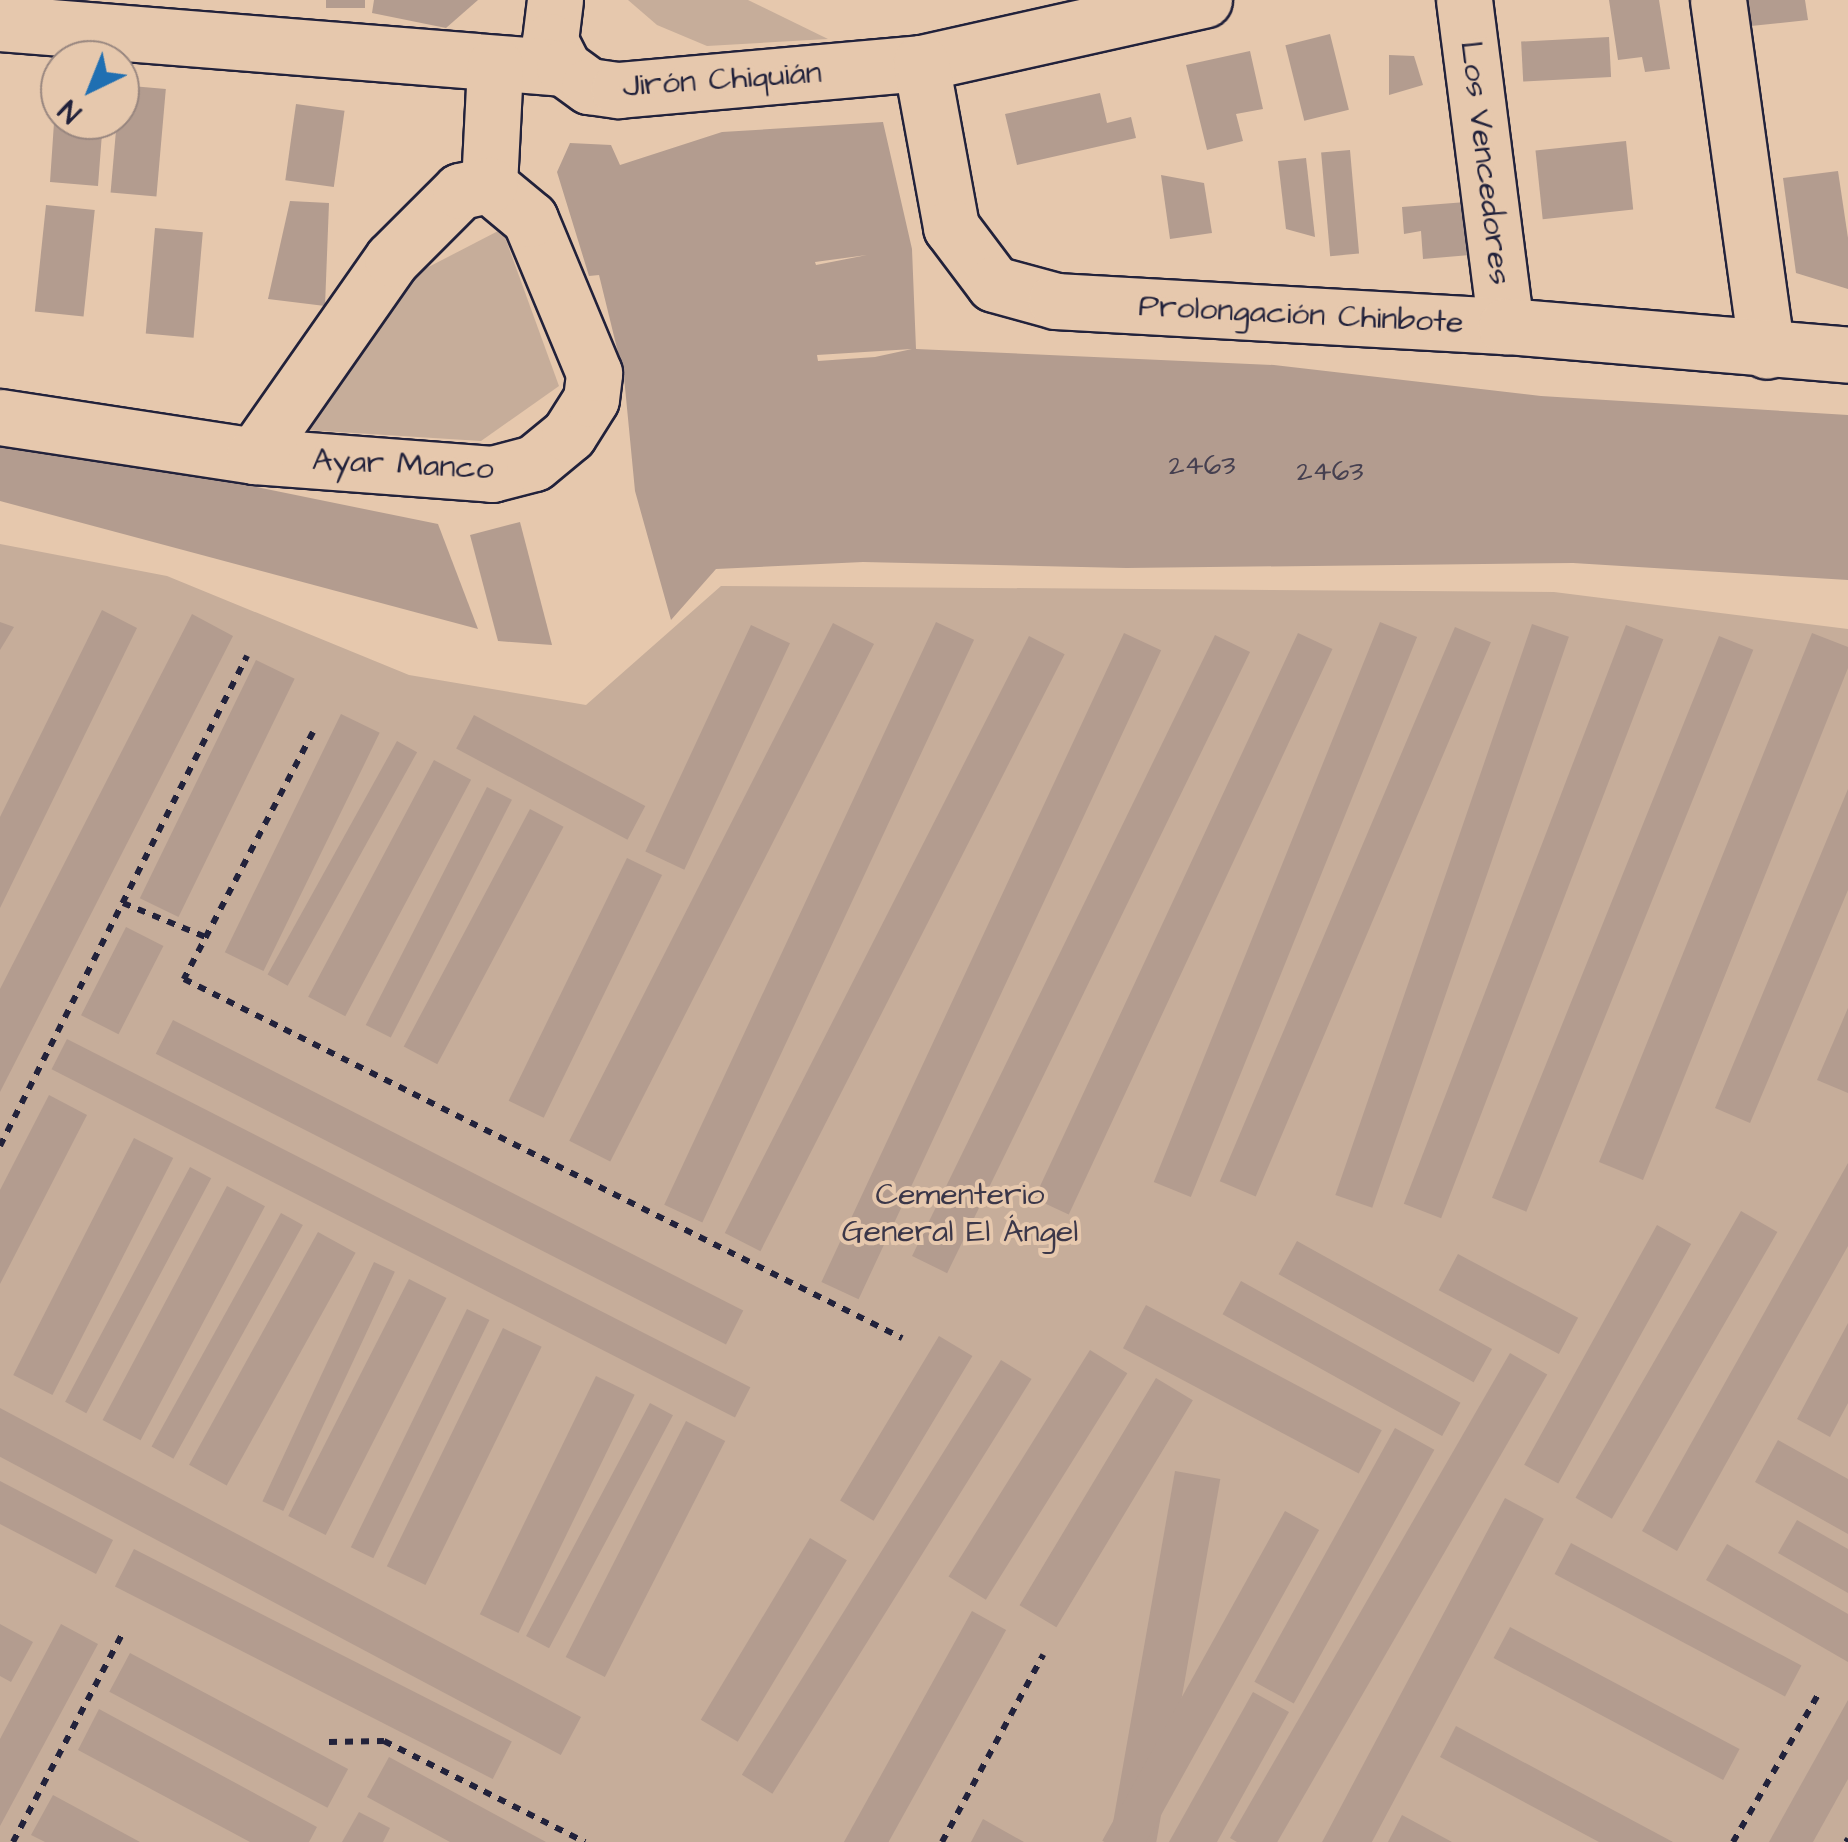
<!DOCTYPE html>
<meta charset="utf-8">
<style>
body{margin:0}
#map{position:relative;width:1848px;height:1842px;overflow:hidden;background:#e6c8ad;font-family:"Architects Daughter",sans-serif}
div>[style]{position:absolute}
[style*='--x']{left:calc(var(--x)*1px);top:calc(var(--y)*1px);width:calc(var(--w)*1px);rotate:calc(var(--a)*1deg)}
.green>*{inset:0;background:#c6ad9a}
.building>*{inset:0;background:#b39c8f;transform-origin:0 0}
.path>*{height:6px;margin-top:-3px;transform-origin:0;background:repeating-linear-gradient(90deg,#22223b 0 8px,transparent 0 16px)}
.roads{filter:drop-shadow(2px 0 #22223b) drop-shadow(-2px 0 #22223b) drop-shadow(0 2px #22223b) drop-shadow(0 -2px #22223b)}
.minor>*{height:55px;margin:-27.5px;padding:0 27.5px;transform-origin:27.5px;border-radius:27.5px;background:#e6c8ad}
span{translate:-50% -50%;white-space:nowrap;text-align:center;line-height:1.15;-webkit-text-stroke:8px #e6c8ad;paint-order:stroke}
.number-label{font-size:28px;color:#464050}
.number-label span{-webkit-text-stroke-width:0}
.street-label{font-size:32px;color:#22223b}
.park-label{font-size:32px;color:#3b3749}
.north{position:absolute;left:40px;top:40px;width:100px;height:100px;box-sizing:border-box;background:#e6c8ad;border:2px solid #98867f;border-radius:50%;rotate:223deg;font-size:28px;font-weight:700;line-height:40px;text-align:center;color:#22223b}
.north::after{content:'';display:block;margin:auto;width:35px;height:45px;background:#1f6fb2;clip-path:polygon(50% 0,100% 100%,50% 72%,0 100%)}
</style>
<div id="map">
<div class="green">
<div style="clip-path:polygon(628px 0,748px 0,828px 39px,707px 46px,657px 25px)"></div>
<div style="clip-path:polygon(502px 229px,559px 386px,481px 441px,306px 430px,413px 275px)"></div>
<div style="clip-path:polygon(0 544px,167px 576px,409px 675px,586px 705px,721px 586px,1554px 592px,1848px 629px,1848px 1842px,0 1842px)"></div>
</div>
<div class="building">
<div style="left:326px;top:0;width:39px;height:8px"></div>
<div style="clip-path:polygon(374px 0,478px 0,446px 28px,372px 13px)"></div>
<div style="clip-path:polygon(1609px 0,1659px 0,1670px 69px,1645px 72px,1642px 57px,1618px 60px)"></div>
<div style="clip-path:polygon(1748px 0,1805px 0,1808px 20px,1751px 26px)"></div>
<div style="left:1330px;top:34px;width:78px;height:46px;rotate:76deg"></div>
<div style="left:1609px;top:37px;width:40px;height:88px;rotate:87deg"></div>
<div style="clip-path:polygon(1250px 51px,1263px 109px,1236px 114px,1243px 141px,1207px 150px,1186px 65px)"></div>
<div style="clip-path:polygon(1389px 55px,1414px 56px,1423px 85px,1389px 95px)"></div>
<div style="clip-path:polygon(57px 78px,60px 120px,103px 120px,98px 186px,50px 182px)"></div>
<div style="left:120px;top:85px;width:46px;height:108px;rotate:5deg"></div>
<div style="clip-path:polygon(1100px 93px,1107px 123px,1131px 117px,1136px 138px,1017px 165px,1005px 114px)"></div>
<div style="left:296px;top:104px;width:49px;height:77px;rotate:8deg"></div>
<div style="clip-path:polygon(evenodd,883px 122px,912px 249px,916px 349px,1274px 365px,1541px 396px,1848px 415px,1848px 580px,1573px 563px,1126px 568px,863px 562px,716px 569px,671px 620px,635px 491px,624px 377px,599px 275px,589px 276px,557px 172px,570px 143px,611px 145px,620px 165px,722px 132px,883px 122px,867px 255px,816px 265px,815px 262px,867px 255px,883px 122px,912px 349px,875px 357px,818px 361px,817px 355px,912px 349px)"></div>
<div style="left:1626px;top:141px;width:69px;height:91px;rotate:84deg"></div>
<div style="left:1350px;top:150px;width:104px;height:29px;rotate:85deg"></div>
<div style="clip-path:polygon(1306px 158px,1315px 237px,1286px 229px,1278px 161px)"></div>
<div style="clip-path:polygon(1838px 171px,1848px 238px,1848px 289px,1796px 273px,1783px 178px)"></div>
<div style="clip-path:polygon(1161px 175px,1204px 183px,1212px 233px,1170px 239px)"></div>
<div style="clip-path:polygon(290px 201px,329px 203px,325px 306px,268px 299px)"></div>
<div style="clip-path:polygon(1466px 202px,1470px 255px,1423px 259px,1421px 231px,1404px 234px,1402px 207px)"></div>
<div style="left:46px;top:205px;width:49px;height:107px;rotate:6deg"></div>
<div style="left:155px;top:228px;width:48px;height:106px;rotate:5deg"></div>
<div style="clip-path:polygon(0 435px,438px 524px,478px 629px,0 501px)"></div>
<div style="clip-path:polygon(520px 522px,552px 645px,498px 641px,470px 535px)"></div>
<div style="clip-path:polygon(102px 610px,137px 628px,0 908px,0 817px)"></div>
<div style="clip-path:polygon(192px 614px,233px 636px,0 1092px,0 989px)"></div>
<div style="clip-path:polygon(0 622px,14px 627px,0 650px)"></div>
<div style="left:936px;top:622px;width:42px;height:643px;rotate:25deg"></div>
<div style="left:1380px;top:622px;width:40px;height:604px;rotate:22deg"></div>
<div style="left:833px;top:623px;width:46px;height:581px;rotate:27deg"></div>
<div style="left:1532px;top:624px;width:39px;height:604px;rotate:19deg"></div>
<div style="left:751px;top:625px;width:43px;height:250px;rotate:25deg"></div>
<div style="left:1626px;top:625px;width:40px;height:620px;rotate:21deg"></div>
<div style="left:1455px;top:627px;width:39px;height:602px;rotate:23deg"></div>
<div style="left:1124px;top:633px;width:41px;height:716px;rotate:25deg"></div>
<div style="left:1298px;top:633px;width:38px;height:624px;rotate:25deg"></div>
<div style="clip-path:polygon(1812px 633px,1848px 647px,1848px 668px,1643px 1180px,1599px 1162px)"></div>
<div style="left:1215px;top:635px;width:39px;height:691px;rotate:26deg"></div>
<div style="left:1029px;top:636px;width:40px;height:670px;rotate:27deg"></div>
<div style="left:1719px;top:636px;width:37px;height:606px;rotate:22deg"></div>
<div style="left:256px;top:660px;width:43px;height:265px;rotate:26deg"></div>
<div style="left:341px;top:714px;width:43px;height:265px;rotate:26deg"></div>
<div style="left:474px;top:715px;width:194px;height:38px;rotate:28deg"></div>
<div style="left:397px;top:741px;width:23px;height:267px;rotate:29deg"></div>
<div style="left:434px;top:760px;width:42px;height:268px;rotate:28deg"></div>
<div style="left:487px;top:787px;width:28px;height:267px;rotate:27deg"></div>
<div style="clip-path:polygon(1848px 789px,1848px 890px,1750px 1123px,1715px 1108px)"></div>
<div style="left:530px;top:809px;width:38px;height:269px;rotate:28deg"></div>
<div style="left:627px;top:858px;width:39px;height:270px;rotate:26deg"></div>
<div style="left:126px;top:927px;width:42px;height:99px;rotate:27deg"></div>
<div style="clip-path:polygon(1848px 1008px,1848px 1093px,1817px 1080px)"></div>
<div style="left:173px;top:1020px;width:640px;height:38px;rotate:27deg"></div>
<div style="left:67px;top:1039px;width:767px;height:34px;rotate:27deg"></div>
<div style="clip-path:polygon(49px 1095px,87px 1115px,0 1284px,0 1190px)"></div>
<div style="left:134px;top:1138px;width:44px;height:266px;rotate:27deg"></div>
<div style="clip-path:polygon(1848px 1163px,1848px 1246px,1677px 1551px,1642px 1531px)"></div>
<div style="left:190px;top:1167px;width:24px;height:266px;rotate:28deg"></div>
<div style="left:227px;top:1186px;width:43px;height:265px;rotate:28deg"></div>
<div style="left:1741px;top:1211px;width:42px;height:331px;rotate:30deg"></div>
<div style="left:281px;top:1213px;width:25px;height:267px;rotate:29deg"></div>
<div style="left:1657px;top:1225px;width:39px;height:274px;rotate:29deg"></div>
<div style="left:318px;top:1232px;width:43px;height:266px;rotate:29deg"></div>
<div style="left:1297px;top:1241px;width:223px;height:38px;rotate:29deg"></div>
<div style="left:1458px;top:1254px;width:136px;height:41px;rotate:28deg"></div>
<div style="left:374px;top:1262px;width:23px;height:264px;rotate:25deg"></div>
<div style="left:409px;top:1279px;width:42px;height:266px;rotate:27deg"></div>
<div style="left:1241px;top:1281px;width:251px;height:38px;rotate:29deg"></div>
<div style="left:1146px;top:1305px;width:267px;height:49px;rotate:28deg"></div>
<div style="left:467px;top:1309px;width:25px;height:265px;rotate:26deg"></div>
<div style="clip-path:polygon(1848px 1323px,1848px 1403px,1830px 1437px,1797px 1419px)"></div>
<div style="left:503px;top:1328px;width:43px;height:265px;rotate:26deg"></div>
<div style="left:939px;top:1336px;width:39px;height:192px;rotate:31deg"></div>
<div style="left:1090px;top:1350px;width:44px;height:267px;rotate:32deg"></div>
<div style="left:1510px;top:1353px;width:43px;height:560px;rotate:30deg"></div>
<div style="left:1001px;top:1360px;width:36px;height:489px;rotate:32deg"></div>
<div style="left:596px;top:1376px;width:43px;height:265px;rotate:26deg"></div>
<div style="left:1156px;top:1378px;width:43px;height:265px;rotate:31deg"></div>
<div style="left:650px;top:1403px;width:26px;height:264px;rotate:28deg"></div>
<div style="left:0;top:1408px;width:658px;height:43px;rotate:28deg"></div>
<div style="left:686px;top:1421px;width:44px;height:265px;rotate:27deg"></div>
<div style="left:1395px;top:1428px;width:45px;height:290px;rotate:29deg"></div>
<div style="clip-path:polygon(1778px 1440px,1848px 1479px,1848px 1534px,1755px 1482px)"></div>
<div style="left:1175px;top:1471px;width:46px;height:380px;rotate:10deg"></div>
<div style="clip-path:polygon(0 1481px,113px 1540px,96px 1574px,0 1524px)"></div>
<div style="left:1505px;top:1498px;width:44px;height:396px;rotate:28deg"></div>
<div style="left:1285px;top:1511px;width:39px;height:377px;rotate:29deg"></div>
<div style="clip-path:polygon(1797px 1520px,1848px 1549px,1848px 1593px,1778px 1553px)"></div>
<div style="left:810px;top:1538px;width:43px;height:212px;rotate:31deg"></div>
<div style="left:1571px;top:1543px;width:261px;height:35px;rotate:28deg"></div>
<div style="clip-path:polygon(1727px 1544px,1848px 1614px,1848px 1662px,1706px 1580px)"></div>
<div style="left:134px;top:1549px;width:424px;height:42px;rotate:27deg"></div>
<div style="left:972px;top:1611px;width:39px;height:266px;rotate:29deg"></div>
<div style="clip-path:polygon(0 1624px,33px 1642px,11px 1682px,0 1676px)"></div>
<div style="clip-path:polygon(61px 1624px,98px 1644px,0 1826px,0 1739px)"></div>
<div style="left:1510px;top:1627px;width:260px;height:35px;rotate:28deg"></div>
<div style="left:130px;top:1653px;width:247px;height:44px;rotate:28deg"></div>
<div style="clip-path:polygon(1253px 1692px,1289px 1712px,1217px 1842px,1169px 1842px)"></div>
<div style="clip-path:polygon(1848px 1700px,1848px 1779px,1813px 1842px,1769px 1842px)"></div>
<div style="clip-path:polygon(99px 1709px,317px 1827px,309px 1842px,250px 1842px,78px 1750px)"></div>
<div style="clip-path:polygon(1456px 1726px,1673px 1842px,1599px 1842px,1440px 1757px)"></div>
<div style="clip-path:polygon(389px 1757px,546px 1842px,450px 1842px,367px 1797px)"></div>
<div style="clip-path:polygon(53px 1795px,140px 1842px,45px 1842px,31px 1835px)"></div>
<div style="clip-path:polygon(359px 1812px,390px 1828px,383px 1842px,342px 1842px)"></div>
<div style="clip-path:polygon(1402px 1815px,1452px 1842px,1388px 1842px)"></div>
<div style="clip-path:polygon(983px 1819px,1024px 1842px,971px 1842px)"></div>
</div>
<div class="path">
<div style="--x:313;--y:732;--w:279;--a:117.6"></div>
<div style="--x:184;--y:979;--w:803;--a:26.57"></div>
<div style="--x:123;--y:903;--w:90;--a:22.3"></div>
<div style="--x:0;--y:1146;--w:549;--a:-63.25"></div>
<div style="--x:329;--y:1742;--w:55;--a:-1"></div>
<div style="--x:384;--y:1741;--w:225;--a:26.7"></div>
<div style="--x:13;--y:1842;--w:233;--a:-62.3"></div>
<div style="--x:942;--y:1842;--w:213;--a:-61.6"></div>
<div style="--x:1733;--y:1842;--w:172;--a:-60"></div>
<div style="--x:1846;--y:1842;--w:4;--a:-56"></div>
</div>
<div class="roads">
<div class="minor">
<div style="--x:555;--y:0;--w:41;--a:97"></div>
<div style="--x:550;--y:41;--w:30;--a:63"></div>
<div style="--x:1464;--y:0;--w:329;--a:82.7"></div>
<div style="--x:1718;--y:0;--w:354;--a:82.1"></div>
<div style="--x:0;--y:23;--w:566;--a:4.56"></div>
<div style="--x:564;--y:68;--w:31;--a:36"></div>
<div style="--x:589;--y:86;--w:30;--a:8"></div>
<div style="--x:619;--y:90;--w:303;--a:-5.1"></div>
<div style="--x:921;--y:63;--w:290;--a:-12.6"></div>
<div style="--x:921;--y:63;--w:167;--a:79.6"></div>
<div style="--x:951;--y:227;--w:71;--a:53"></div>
<div style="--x:994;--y:284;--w:64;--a:15.3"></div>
<div style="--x:1056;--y:301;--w:451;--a:3.2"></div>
<div style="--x:1506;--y:326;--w:343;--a:4.8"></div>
<div style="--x:0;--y:417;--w:257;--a:8.7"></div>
<div style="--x:254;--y:456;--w:239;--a:4.3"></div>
<div style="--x:492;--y:474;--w:43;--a:-14.7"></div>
<div style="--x:534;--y:463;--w:45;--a:-39.6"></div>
<div style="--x:569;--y:434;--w:41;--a:-57.8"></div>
<div style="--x:591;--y:399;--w:26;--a:-83"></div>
<div style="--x:594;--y:373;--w:167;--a:-112.6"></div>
<div style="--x:530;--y:219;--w:53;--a:-140.3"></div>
<div style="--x:489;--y:185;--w:120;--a:-87.1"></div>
<div style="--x:254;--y:456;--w:241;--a:-55"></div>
<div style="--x:392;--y:259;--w:96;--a:-45"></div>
<div style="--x:460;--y:191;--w:30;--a:-12"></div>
</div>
</div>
<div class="number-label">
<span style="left:1202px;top:466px">2463</span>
<span style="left:1330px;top:472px">2463</span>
</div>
<div class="street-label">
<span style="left:722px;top:80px;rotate:-4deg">Jirón Chiquián</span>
<span style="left:1485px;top:163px;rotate:83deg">Los Vencedores</span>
<span style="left:1301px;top:315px;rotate:3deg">Prolongación Chinbote</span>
<span style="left:403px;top:465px;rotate:3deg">Ayar Manco</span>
</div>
<div class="park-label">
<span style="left:960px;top:1214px">Cementerio<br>General El Ángel</span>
</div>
<div class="north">N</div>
</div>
